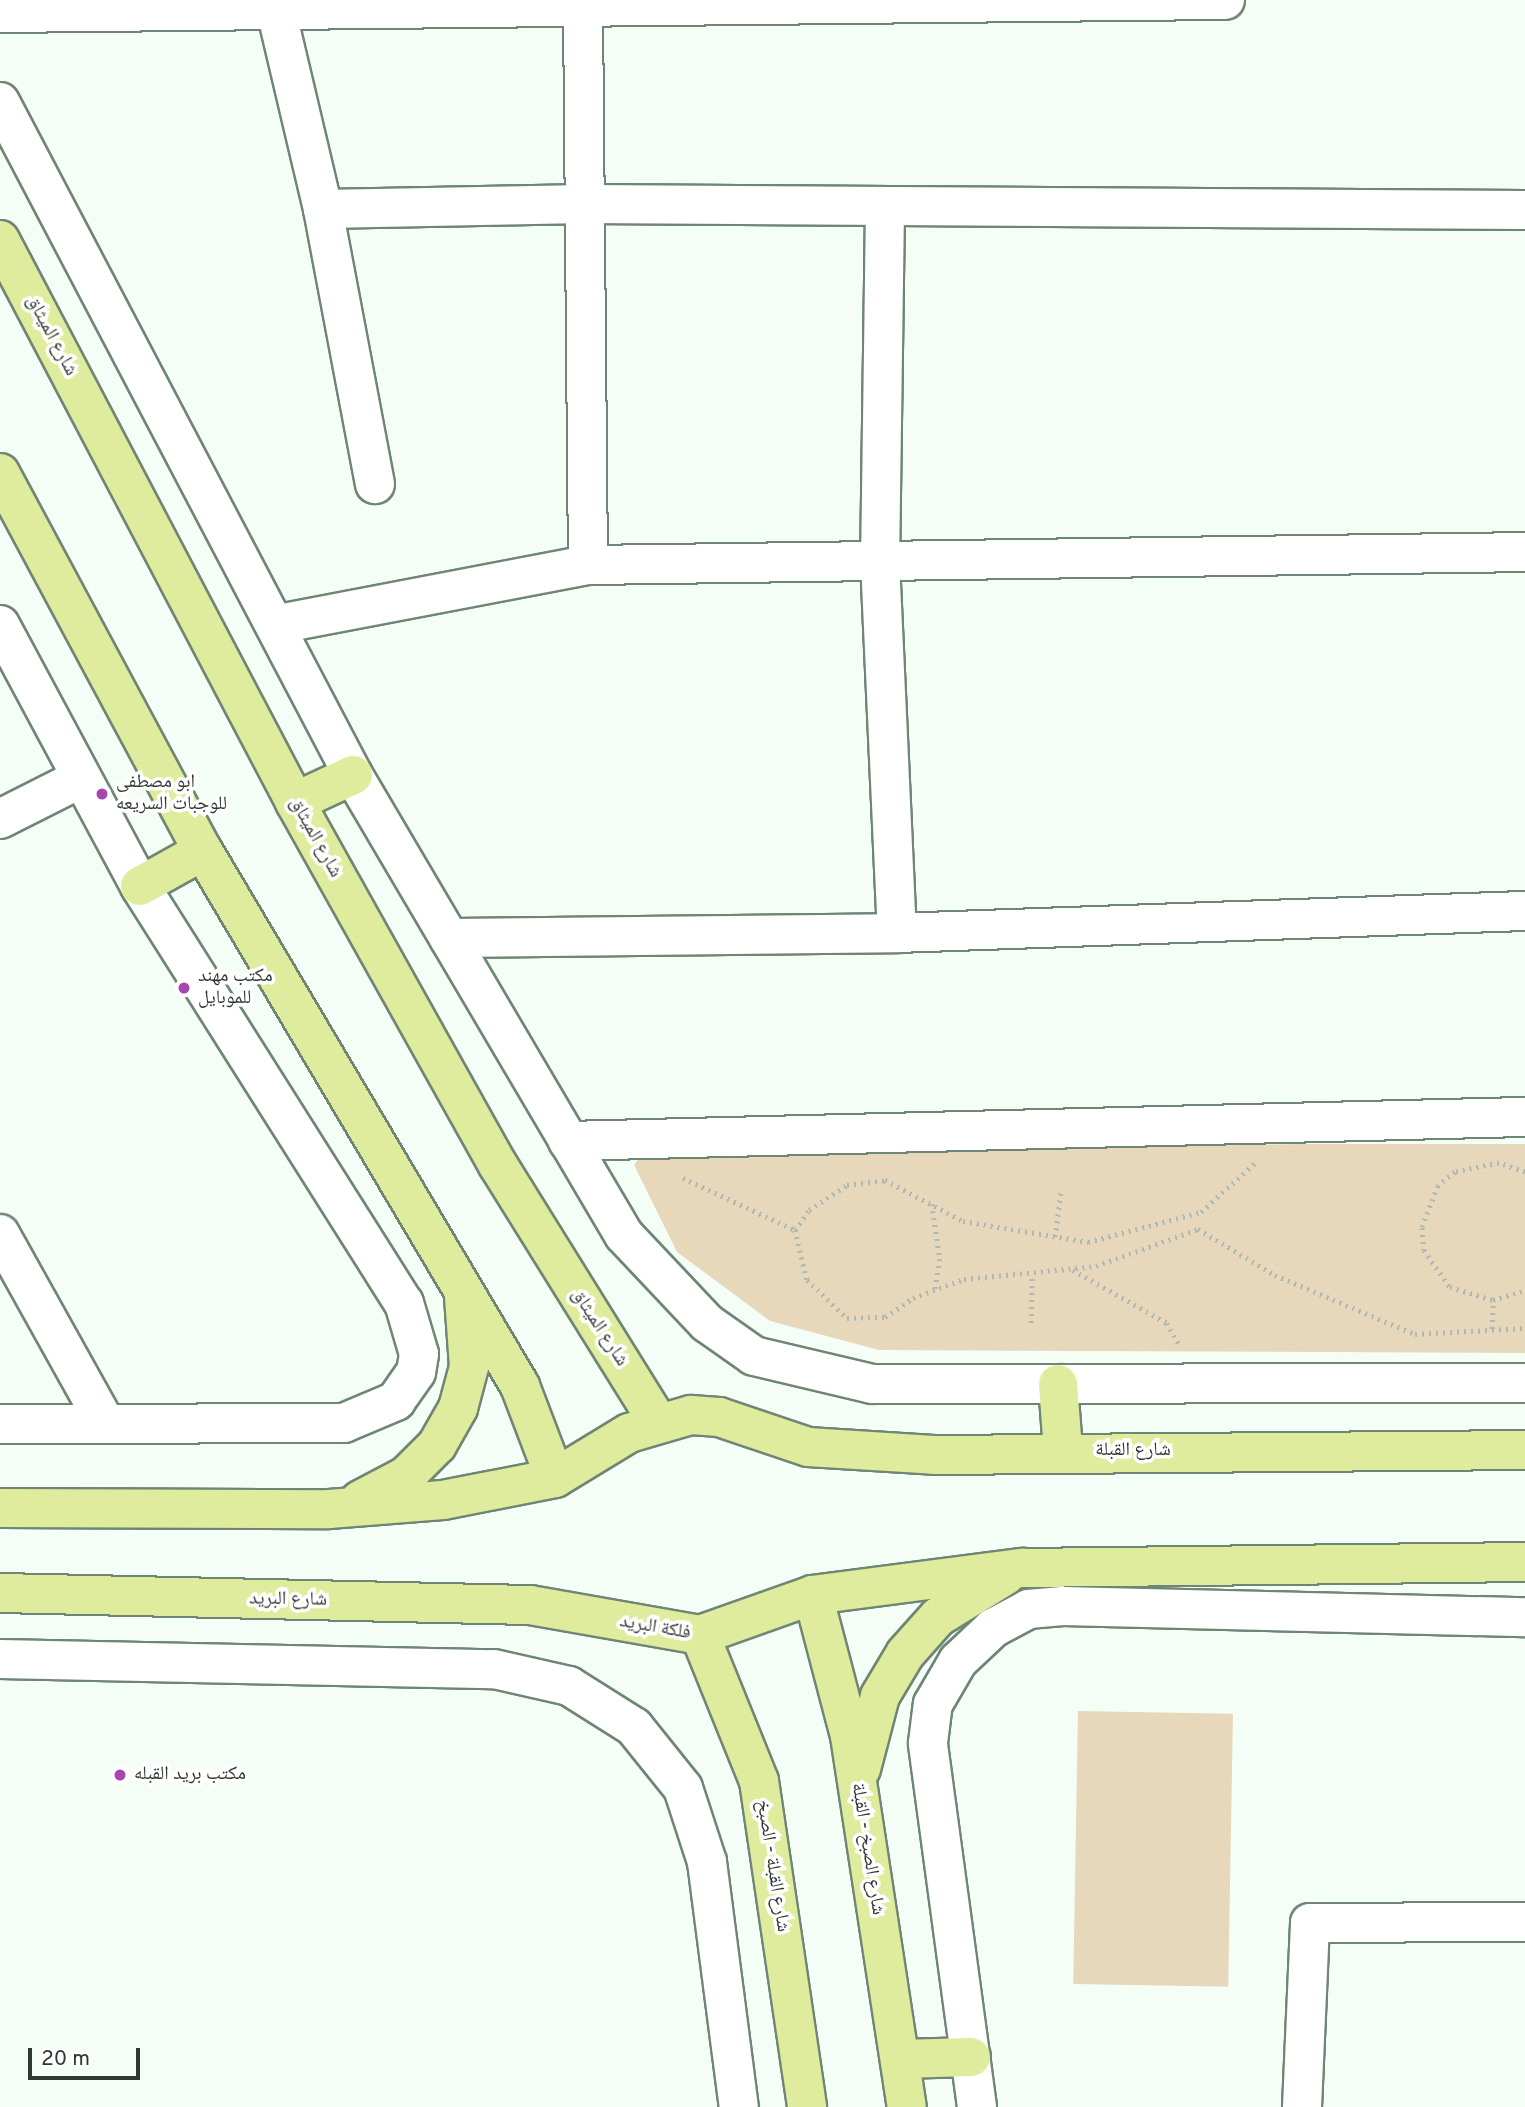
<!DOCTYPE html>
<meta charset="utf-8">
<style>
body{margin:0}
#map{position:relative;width:1525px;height:2107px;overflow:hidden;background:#f4fef6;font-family:Overpass,"Noto Naskh Arabic",sans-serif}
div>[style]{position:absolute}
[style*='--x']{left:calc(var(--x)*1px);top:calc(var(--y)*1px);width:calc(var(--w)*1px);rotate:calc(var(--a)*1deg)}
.green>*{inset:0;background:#e7d8bc;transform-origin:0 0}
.path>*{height:4.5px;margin-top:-2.25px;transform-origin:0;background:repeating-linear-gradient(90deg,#afb9b1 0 2px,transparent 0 7px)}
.roads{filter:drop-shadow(2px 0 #6f8674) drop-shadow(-2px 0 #6f8674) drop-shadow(0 2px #6f8674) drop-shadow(0 -2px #6f8674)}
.minor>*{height:38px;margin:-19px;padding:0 19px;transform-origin:19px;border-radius:19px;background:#fff}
.major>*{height:38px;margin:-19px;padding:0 19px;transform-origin:19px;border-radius:19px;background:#dfec9d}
.dots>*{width:19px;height:19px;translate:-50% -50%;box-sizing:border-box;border:4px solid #fff;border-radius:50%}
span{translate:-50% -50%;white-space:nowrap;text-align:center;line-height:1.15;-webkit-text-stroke:7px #fff;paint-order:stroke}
.street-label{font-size:19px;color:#2f3931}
.poi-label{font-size:19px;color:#2f3931}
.left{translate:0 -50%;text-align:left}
.scale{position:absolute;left:28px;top:2048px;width:112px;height:32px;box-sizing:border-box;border:4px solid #2f3931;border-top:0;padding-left:9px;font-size:21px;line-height:24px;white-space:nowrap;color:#2f3931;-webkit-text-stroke:5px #fff;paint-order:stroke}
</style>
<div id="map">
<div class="green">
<div style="clip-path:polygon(1299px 1144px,1525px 1144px,1525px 1353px,879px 1350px,770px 1321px,677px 1252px,634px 1165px,642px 1154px)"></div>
<div style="left:1078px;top:1711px;width:155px;height:273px;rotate:1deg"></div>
</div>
<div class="path">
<div style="--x:1525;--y:1172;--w:28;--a:-161"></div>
<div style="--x:1499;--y:1163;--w:45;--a:168.4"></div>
<div style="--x:1455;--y:1172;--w:22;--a:141"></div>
<div style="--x:1438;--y:1186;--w:45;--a:110.9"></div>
<div style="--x:1422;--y:1228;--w:22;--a:85"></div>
<div style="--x:1424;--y:1250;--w:45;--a:54.9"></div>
<div style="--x:1450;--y:1287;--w:45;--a:16.8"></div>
<div style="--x:1493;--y:1300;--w:34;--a:-17"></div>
<div style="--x:683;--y:1178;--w:123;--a:24.9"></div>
<div style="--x:795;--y:1230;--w:51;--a:76.5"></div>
<div style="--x:807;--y:1280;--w:55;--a:43.5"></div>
<div style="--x:847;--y:1318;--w:38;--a:-2"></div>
<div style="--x:885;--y:1317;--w:34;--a:-34"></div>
<div style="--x:913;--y:1298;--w:54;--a:-20.4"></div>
<div style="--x:964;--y:1279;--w:133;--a:-5.6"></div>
<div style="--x:1096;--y:1266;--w:109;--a:-19.9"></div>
<div style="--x:1198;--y:1229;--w:90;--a:30.9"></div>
<div style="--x:1275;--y:1275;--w:152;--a:22.9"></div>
<div style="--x:1415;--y:1334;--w:110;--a:-3.1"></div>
<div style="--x:932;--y:1204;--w:56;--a:81.7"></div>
<div style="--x:940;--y:1259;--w:31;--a:99"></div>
<div style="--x:795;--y:1230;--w:24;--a:-55"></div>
<div style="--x:809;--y:1210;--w:45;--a:-33.3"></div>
<div style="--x:847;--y:1185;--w:38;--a:-7"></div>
<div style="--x:885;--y:1180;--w:88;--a:27.7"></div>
<div style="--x:963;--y:1221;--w:127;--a:9.5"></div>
<div style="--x:1088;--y:1242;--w:117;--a:-14.9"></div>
<div style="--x:1201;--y:1212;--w:76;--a:-42.3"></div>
<div style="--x:1055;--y:1237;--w:48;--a:-82.9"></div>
<div style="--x:1073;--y:1270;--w:108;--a:29.4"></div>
<div style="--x:1167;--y:1323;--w:26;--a:61"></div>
<div style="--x:1031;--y:1323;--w:47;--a:-88.8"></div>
<div style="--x:1492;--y:1329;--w:29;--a:-88"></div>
</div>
<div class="roads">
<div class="minor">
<div style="--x:583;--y:7;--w:558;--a:89.49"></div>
<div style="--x:276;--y:10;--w:204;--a:76.7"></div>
<div style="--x:323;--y:209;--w:263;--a:-1.1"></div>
<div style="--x:586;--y:204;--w:939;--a:0.37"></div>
<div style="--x:0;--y:13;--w:1225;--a:-0.61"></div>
<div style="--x:0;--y:102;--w:760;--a:62.32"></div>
<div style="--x:353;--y:775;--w:534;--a:59.5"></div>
<div style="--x:624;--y:1235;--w:121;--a:46.7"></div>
<div style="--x:707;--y:1323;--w:57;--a:35.1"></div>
<div style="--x:754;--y:1356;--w:121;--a:13.3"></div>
<div style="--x:872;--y:1384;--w:653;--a:-0.09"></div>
<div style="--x:885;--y:208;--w:353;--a:90.8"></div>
<div style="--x:880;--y:561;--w:372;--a:87.4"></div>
<div style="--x:323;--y:209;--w:280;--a:79.3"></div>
<div style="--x:278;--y:624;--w:316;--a:-10.8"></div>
<div style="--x:588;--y:565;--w:937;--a:-0.79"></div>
<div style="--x:0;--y:625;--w:296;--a:61.8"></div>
<div style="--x:140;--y:886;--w:494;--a:57.7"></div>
<div style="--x:404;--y:1303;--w:53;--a:73.6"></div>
<div style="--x:419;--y:1354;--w:18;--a:99"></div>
<div style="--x:416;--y:1372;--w:35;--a:125"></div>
<div style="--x:396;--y:1401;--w:56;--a:157.1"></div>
<div style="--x:344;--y:1423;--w:344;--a:179.8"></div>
<div style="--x:0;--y:819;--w:91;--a:-26.8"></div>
<div style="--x:449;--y:938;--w:448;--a:-0.6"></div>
<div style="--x:897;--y:933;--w:628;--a:-2.01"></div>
<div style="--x:568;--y:1141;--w:957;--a:-1.44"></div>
<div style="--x:0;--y:1234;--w:216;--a:60.9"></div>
<div style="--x:0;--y:1659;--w:494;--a:1.2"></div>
<div style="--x:494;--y:1669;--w:77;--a:12.8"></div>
<div style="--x:569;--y:1686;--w:77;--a:32.2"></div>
<div style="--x:634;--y:1727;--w:78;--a:51.2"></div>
<div style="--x:683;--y:1788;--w:78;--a:72"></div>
<div style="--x:707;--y:1862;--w:247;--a:82.6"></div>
<div style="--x:977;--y:2107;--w:367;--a:-97.7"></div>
<div style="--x:928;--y:1743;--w:39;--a:-83"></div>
<div style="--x:933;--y:1704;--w:50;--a:-59.8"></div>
<div style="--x:958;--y:1661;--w:48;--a:-43.3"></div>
<div style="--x:993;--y:1628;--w:40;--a:-28"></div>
<div style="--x:1028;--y:1609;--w:35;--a:-5"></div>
<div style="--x:1063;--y:1606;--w:462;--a:1.4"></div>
<div style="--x:1302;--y:2107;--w:184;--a:-87.5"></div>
<div style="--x:1310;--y:1923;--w:215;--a:-0.3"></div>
</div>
<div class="major">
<div style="--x:0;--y:240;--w:635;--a:62.3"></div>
<div style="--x:295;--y:802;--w:416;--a:60.8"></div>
<div style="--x:498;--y:1165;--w:301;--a:58.1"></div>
<div style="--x:0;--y:473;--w:429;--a:61.8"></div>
<div style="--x:203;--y:851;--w:622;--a:59.35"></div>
<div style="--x:520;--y:1386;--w:98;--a:69.2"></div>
<div style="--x:295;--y:802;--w:64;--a:-25"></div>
<div style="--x:140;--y:886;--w:72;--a:-29.1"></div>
<div style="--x:1058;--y:1384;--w:67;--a:85.7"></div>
<div style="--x:360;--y:1500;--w:52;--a:-27.6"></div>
<div style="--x:406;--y:1476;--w:44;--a:-45"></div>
<div style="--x:437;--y:1445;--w:43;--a:-60.4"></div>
<div style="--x:458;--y:1408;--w:42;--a:-75"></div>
<div style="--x:469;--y:1367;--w:69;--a:-94.1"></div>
<div style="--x:0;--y:1508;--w:329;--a:0.2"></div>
<div style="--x:329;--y:1509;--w:114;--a:-4.5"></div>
<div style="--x:443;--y:1500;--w:114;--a:-11.1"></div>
<div style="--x:555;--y:1478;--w:87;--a:-31.3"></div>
<div style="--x:629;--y:1433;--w:65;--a:-16.2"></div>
<div style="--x:691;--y:1415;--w:28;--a:4"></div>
<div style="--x:719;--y:1417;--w:94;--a:18.6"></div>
<div style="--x:808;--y:1447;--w:126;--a:3.6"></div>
<div style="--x:934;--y:1455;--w:591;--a:-0.48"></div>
<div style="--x:0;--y:1593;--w:530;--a:1.3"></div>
<div style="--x:530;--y:1605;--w:173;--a:10"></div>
<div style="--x:700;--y:1635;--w:120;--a:-19.5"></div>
<div style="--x:813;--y:1595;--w:211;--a:-7.4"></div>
<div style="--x:1022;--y:1568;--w:503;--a:-0.68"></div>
<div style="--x:813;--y:1595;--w:146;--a:75.3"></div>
<div style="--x:850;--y:1736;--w:375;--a:81.3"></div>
<div style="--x:700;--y:1635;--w:157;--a:68"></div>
<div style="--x:759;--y:1781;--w:330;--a:81.6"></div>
<div style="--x:861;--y:1769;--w:75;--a:-75.4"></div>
<div style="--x:880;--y:1696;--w:49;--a:-59.2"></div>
<div style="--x:905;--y:1654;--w:50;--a:-48.3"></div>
<div style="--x:938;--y:1617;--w:80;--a:-31.7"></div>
<div style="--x:901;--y:2059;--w:70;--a:-1.6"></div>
</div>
</div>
<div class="dots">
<div style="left:102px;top:794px;background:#a746ae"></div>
<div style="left:184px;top:988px;background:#a746ae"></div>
<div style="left:120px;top:1775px;background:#a746ae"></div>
</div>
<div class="street-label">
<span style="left:51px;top:336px;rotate:62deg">شارع الميثاق</span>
<span style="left:315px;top:838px;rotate:61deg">شارع الميثاق</span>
<span style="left:599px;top:1328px;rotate:57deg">شارع الميثاق</span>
<span style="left:1133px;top:1451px">شارع القبلة</span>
<span style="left:288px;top:1600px;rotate:1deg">شارع البريد</span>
<span style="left:655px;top:1628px;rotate:10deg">فلكة البريد</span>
<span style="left:867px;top:1849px;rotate:81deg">شارع الصبخ - القبلة</span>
<span style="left:772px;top:1866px;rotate:81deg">شارع القبلة - الصبخ</span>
</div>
<div class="poi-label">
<span class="left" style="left:116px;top:794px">ابو مصطفى<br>للوجبات السريعه</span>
<span class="left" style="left:198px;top:988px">مكتب مهند<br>للموبايل</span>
<span class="left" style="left:134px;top:1775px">مكتب بريد القبله</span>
</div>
<div class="scale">20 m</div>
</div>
